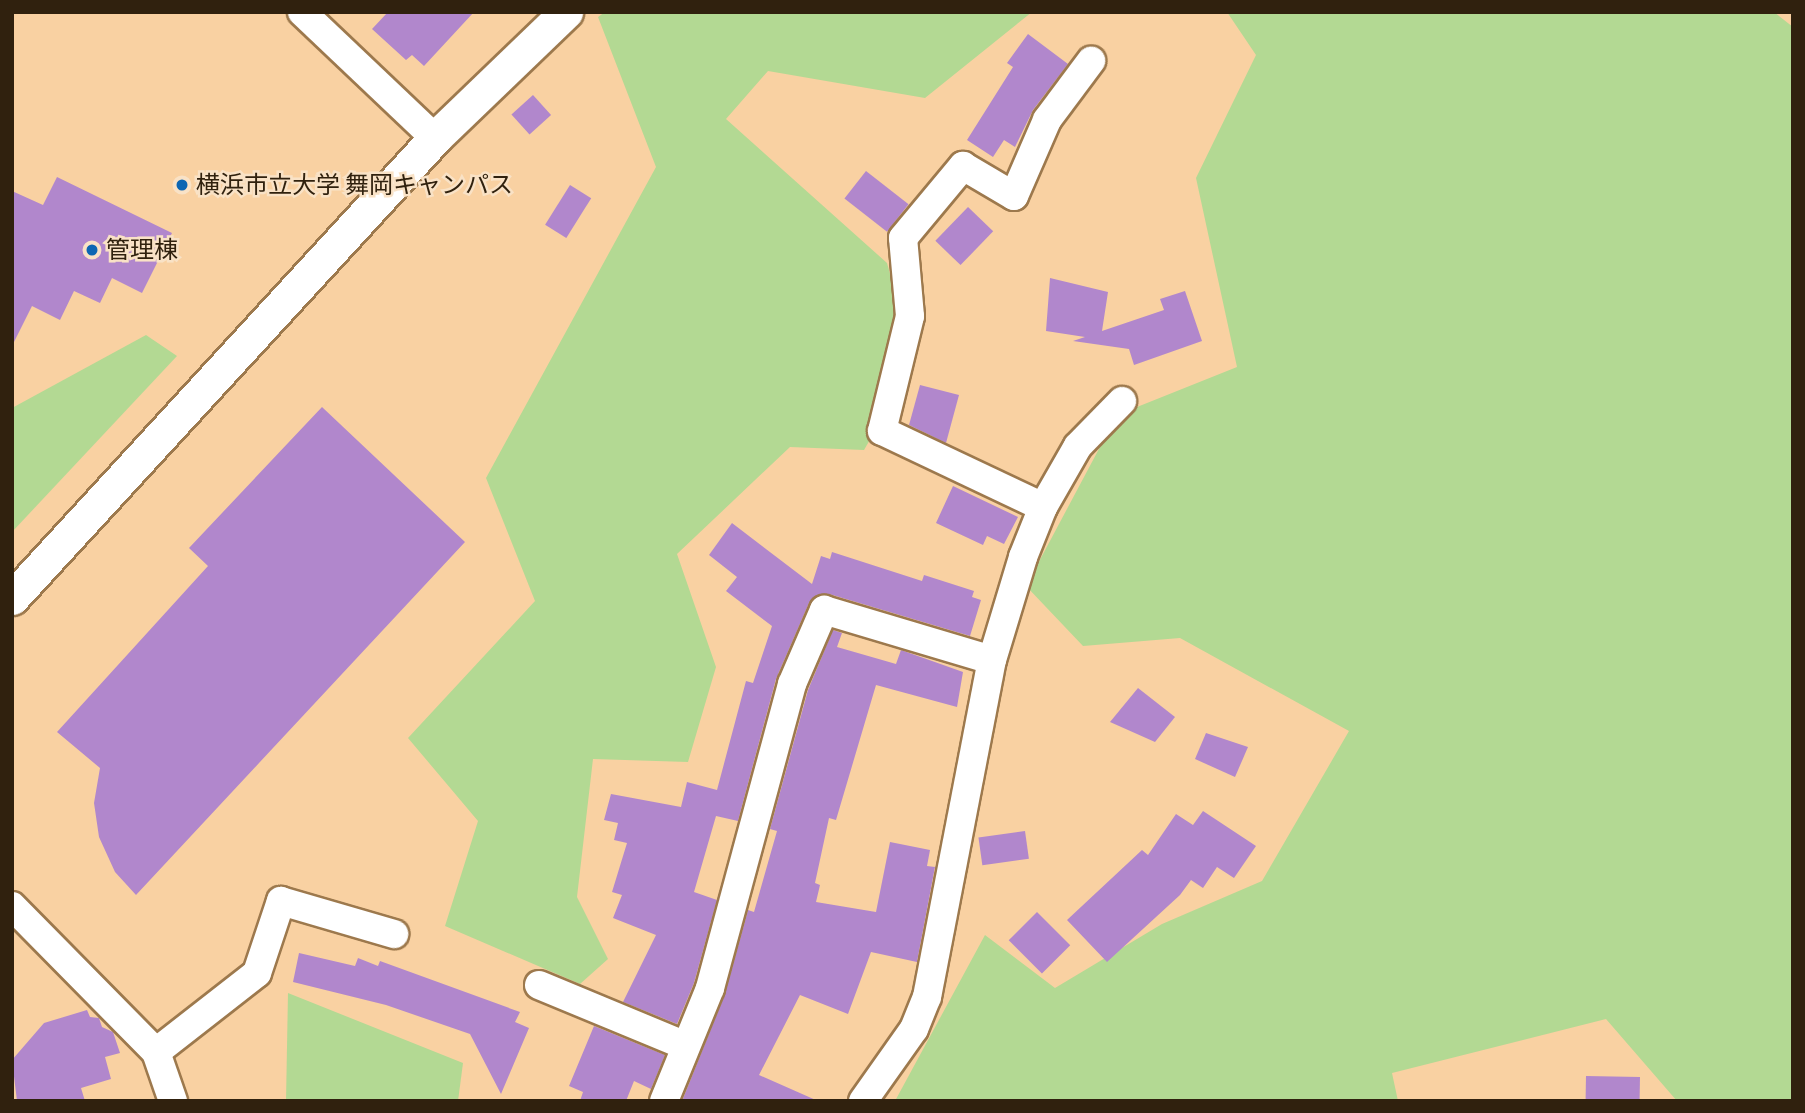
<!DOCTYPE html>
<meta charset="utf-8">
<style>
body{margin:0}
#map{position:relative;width:1805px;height:1113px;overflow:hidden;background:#f9d1a2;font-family:"PT Sans Narrow","Noto Sans JP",sans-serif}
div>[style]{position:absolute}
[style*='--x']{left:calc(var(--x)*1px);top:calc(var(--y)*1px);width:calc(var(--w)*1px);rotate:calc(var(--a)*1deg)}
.green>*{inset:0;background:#b3d993}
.building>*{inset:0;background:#b187cc;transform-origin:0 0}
.roads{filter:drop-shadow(2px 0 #9d794d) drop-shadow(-2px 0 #9d794d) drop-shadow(0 2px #9d794d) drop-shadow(0 -2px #9d794d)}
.minor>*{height:28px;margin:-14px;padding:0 14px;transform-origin:14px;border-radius:14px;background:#fff}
.tertiary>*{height:33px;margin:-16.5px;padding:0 16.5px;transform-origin:16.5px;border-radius:16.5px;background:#fff}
.dots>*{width:19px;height:19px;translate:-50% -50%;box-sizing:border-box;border:4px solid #f9e2c6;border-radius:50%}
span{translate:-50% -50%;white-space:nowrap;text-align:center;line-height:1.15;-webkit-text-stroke:5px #f9e2c6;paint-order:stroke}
.poi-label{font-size:24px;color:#30210e}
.left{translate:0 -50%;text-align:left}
.frame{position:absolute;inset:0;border:14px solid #30210e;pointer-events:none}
</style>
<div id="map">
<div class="green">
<div style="clip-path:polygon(605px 12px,1032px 12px,925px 98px,768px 71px,726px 119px,887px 263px,915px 362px,864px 450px,790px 447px,677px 554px,716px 667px,688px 762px,593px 759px,577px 897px,608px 959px,580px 984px,445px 926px,478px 821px,408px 738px,535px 601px,486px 478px,656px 167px,598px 17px)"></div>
<div style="clip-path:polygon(1227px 12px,1774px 12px,1793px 27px,1793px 1101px,1677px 1101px,1606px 1019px,1392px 1073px,1398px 1101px,895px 1101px,985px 935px,1055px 988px,1162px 924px,1262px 881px,1349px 731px,1180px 638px,1083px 646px,1026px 586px,1117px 415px,1237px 367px,1196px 178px,1256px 55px)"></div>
<div style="clip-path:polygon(146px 335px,177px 356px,12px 532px,12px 408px)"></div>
<div style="clip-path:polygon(288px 993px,463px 1063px,458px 1101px,286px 1101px)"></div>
</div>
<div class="building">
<div style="clip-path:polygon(388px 12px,474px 12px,424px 66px,412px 55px,406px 60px,372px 29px)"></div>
<div style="clip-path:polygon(1028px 34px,1068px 64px,1033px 110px,1015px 147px,1004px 140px,993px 157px,967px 140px,1013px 67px,1007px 63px)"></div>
<div style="left:533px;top:95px;width:27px;height:29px;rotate:48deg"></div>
<div style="left:866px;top:171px;width:54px;height:35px;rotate:38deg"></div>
<div style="clip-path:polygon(57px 177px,172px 233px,142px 293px,112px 278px,100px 303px,74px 291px,60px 320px,32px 306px,12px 346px,12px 191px,43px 205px)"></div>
<div style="left:570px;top:185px;width:25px;height:47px;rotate:32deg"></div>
<div style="left:968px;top:207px;width:35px;height:47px;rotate:44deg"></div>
<div style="clip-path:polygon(1050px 278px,1108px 292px,1102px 331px,1164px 310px,1160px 299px,1185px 291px,1202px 341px,1134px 365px,1129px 349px,1073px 341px,1085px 337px,1046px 331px)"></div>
<div style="clip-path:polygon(920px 385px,959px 395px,946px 443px,909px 425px)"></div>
<div style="clip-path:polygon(322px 407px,465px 542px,136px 895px,115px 872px,99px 837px,94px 803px,100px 768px,57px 732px,208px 566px,189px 548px)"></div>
<div style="clip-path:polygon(953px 486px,1018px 517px,1004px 544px,987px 536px,983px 545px,936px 523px)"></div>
<div style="clip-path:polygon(732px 523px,812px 584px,821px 556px,830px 559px,832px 552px,922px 581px,924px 575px,974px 591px,972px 597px,981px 600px,970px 636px,829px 594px,820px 594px,809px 603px,776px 679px,738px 821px,716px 816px,694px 892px,717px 900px,694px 983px,677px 1024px,623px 1002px,656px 935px,613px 918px,622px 895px,612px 892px,627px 843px,614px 840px,618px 823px,604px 820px,611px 794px,681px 807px,687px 782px,717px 790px,746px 681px,753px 683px,772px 626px,726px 591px,737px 577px,709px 555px)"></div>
<div style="clip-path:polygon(833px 630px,842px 633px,837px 647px,896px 664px,901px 650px,963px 672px,957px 707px,876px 685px,836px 820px,829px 818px,815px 883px,820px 885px,816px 902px,876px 912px,890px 842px,930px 850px,927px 866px,935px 867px,917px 962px,871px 952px,848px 1014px,800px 995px,759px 1075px,818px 1101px,682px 1101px,725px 994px,748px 910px,754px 912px,777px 831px,770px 829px,808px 690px)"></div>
<div style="clip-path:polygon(1138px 688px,1175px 717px,1155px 742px,1110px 722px)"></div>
<div style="clip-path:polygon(1206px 733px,1248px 747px,1235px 777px,1195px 759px)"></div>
<div style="clip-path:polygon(1203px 811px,1256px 846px,1234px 878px,1217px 867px,1203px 888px,1191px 880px,1180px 895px,1107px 962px,1067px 920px,1142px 850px,1148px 855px,1176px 814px,1193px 825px)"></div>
<div style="left:1025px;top:831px;width:28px;height:47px;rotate:82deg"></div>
<div style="left:1037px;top:912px;width:47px;height:40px;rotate:45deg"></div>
<div style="clip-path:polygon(299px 953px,355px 966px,358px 958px,378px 966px,380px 961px,520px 1012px,515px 1022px,529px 1028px,501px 1094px,470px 1034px,386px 1005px,293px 982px)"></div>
<div style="clip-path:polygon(87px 1010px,90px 1017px,99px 1018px,102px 1027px,113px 1032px,120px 1053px,105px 1057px,111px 1079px,81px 1088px,85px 1101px,17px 1101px,12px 1060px,44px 1023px)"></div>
<div style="clip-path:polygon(594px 1026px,665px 1055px,651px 1089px,634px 1081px,626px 1101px,580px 1101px,583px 1092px,569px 1086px)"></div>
<div style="left:1586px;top:1076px;width:54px;height:25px;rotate:1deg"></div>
</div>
<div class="roads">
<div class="minor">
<div style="--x:302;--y:12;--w:183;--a:43.5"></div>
<div style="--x:1043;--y:507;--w:178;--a:-154.7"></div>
<div style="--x:882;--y:431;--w:118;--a:-76.3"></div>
<div style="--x:910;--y:316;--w:78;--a:-95.1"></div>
<div style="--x:903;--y:238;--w:94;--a:-50.2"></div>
<div style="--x:963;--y:166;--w:59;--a:30.5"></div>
<div style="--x:1014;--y:196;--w:83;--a:-66.5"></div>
<div style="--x:1047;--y:120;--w:74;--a:-53.3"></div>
<div style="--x:12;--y:906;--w:205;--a:45.4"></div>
<div style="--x:156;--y:1052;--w:128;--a:-38"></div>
<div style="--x:257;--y:973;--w:76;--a:-71.6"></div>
<div style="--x:281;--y:901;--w:118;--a:16.3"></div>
<div style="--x:539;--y:985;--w:159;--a:22.5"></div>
<div style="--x:156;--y:1052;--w:52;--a:70.9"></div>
<div style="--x:664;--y:1101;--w:122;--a:-67.8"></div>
<div style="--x:710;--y:988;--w:315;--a:-74.9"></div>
<div style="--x:792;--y:684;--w:81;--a:-66.6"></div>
<div style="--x:824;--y:610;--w:175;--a:16.6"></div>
<div style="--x:863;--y:1101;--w:88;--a:-54.7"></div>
<div style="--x:914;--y:1029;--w:35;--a:-68"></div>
<div style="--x:927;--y:997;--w:343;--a:-79.1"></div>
<div style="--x:992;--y:660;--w:108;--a:-73.2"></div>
<div style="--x:1023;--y:557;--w:54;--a:-68.2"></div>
<div style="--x:1043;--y:507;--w:70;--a:-60.2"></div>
<div style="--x:1078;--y:446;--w:63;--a:-45.6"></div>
</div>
<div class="tertiary">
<div style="--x:12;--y:598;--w:625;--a:-47.4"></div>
<div style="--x:435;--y:138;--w:182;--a:-43.9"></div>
</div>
</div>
<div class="dots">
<div style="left:182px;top:185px;background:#0c66b3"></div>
<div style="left:92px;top:250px;background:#0c66b3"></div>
</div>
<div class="poi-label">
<span class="left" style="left:196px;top:185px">横浜市立大学 舞岡キャンパス</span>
<span class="left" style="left:106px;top:250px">管理棟</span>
</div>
<div class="frame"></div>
</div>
